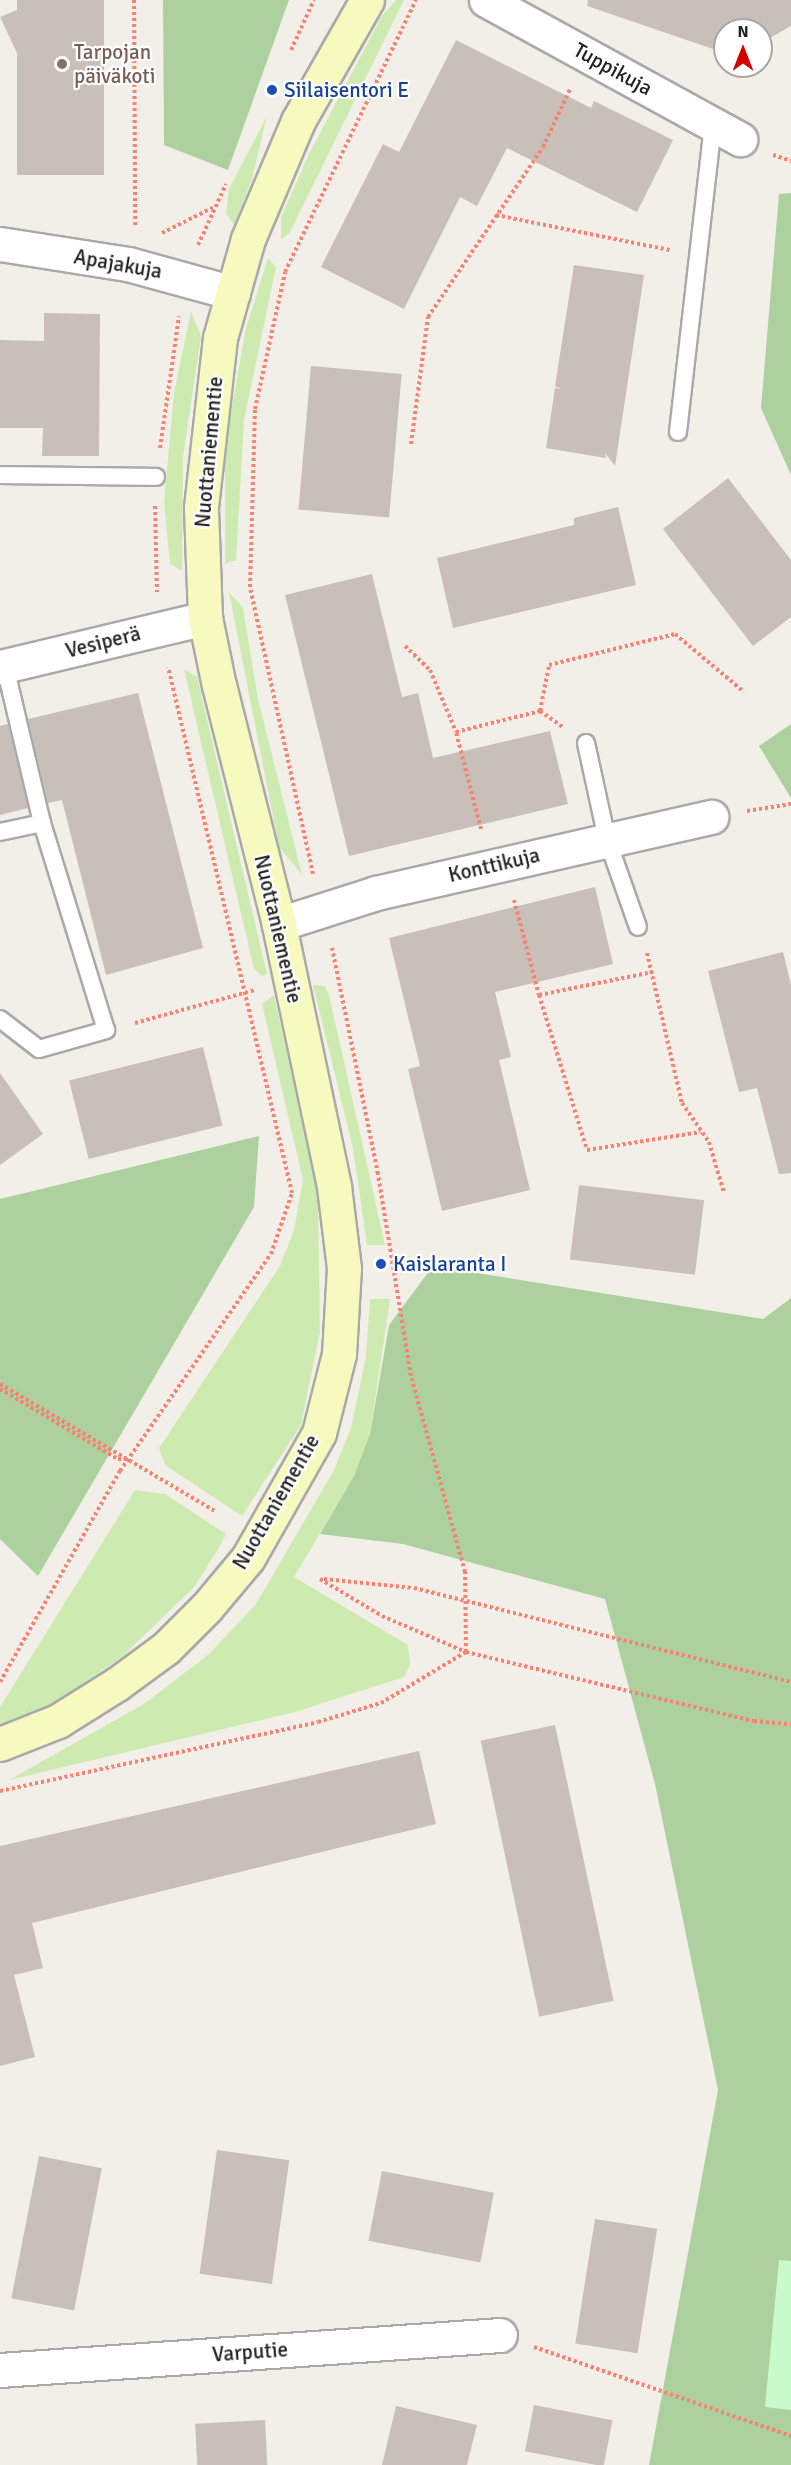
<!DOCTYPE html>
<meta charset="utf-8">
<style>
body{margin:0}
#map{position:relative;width:791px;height:2465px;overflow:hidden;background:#f2efe9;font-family:Signika,sans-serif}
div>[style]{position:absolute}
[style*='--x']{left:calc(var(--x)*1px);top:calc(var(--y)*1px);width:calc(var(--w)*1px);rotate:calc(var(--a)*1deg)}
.grass>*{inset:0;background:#cdebb0}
.forest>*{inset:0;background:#add19e}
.park>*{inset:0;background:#c8facc}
.building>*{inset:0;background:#c7bfb8;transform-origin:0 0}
.path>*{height:4px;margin-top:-2px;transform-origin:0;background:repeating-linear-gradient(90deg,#fa8072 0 3px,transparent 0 6px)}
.roads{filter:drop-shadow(2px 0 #a9a9a9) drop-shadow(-2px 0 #a9a9a9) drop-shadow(0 2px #a9a9a9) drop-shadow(0 -2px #a9a9a9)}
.lane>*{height:16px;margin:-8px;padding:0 8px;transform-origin:8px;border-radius:8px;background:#fff}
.street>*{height:33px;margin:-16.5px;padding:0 16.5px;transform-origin:16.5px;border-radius:16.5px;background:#fff}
.secondary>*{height:33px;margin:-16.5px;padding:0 16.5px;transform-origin:16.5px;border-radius:16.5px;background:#f7fabf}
.dots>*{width:16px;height:16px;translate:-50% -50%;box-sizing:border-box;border:3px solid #fff;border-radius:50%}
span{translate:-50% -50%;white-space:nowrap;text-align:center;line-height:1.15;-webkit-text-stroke:4.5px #fff;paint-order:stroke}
.education-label{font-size:21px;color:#785e54}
.left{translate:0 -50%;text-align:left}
.street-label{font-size:21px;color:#222}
.transit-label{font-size:21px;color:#164399}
.north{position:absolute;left:713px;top:18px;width:60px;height:60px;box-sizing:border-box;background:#fff;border:2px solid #a7a7a7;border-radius:50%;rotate:0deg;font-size:16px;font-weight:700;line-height:24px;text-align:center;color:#222}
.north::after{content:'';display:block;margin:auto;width:21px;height:27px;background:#d40000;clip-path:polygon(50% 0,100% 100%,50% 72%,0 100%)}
</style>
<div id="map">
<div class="grass">
<div style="clip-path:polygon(396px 0,404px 0,289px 234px,281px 239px,281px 217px,309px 154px,382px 16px)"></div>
<div style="clip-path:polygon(267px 116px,252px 179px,234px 225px,226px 213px,229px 189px)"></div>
<div style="clip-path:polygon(268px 258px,276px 267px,244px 420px,236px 560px,225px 564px,225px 445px,246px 328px)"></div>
<div style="clip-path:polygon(191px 311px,201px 336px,183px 457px,182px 571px,170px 564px,164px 502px,174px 393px)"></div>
<div style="clip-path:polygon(229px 592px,243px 608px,258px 699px,302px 875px,279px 847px)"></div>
<div style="clip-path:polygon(184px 669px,197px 677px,267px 974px,262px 976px,254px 969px)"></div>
<div style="clip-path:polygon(313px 985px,325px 986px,329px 995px,385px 1245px,367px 1245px,353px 1148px)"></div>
<div style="clip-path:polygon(274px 995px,318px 1195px,320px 1332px,301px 1425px,242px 1516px,165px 1465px,159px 1448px,280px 1266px,294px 1230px,303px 1180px,262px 1004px)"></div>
<div style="clip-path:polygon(370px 1299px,390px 1299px,370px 1434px,354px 1476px,294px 1577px,408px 1645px,410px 1665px,404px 1677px,295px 1712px,9px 1780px,144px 1704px,208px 1655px,256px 1604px,334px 1470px,351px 1428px,366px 1357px)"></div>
<div style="clip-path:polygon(135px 1490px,165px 1494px,226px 1534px,218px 1549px,195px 1586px,123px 1656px,51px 1706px,0 1729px,0 1707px)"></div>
</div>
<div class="forest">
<div style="clip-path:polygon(163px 0,289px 0,228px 170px,164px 145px)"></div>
<div style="clip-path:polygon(791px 193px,791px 475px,761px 408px,779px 194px)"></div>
<div style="clip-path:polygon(791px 724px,791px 798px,759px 746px)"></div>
<div style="clip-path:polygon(259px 1136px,254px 1207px,38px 1576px,0 1539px,0 1199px)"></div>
<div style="clip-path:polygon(433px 1266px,763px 1319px,791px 1298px,791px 2465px,649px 2465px,718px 2090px,655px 1784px,605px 1599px,403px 1544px,320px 1534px,354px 1476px,370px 1434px,389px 1325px)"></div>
</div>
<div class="park">
<div style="clip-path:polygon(779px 2260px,791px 2261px,791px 2410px,765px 2407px)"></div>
</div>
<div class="building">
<div style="clip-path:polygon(17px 0,104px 0,104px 175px,17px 175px,17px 53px,0 17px,17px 10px)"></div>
<div style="clip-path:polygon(588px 0,791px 0,791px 26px,761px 43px,761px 30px,725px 30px,725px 53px,587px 6px)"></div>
<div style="clip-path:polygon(456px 40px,591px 108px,594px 101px,673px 140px,637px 212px,507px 148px,477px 206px,460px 197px,404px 309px,321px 267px,383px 144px,399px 152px)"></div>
<div style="clip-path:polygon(574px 265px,644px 275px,615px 466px,605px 453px,606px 458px,546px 448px,555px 388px,561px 389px,555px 386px)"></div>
<div style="clip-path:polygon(44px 313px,100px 314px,99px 456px,42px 456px,43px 428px,0 428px,0 340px,44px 341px)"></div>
<div style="left:311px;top:366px;width:91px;height:144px;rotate:5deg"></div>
<div style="clip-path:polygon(728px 478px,791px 560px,791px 617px,753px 646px,663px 529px)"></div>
<div style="clip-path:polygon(618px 507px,636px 585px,453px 628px,437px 558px,574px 525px,574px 518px)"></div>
<div style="clip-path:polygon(372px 574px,402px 697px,418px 693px,433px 758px,550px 731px,568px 804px,349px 856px,285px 595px)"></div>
<div style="clip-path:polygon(138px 693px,203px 948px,106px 975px,62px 800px,48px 803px,28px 719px)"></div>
<div style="clip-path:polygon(8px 724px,28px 808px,0 815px,0 726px)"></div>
<div style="clip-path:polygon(595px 887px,613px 964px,495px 992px,511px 1057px,499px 1060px,530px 1190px,442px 1211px,408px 1069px,420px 1066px,389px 938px)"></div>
<div style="clip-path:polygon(783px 952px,791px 985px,791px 1173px,779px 1174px,757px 1088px,739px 1092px,708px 971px)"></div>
<div style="left:203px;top:1047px;width:81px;height:138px;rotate:76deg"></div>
<div style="clip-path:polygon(0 1073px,43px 1134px,0 1165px)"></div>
<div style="left:579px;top:1185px;width:126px;height:75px;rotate:7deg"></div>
<div style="left:555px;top:1725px;width:282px;height:76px;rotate:78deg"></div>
<div style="clip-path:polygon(419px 1751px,436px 1824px,32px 1923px,43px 1968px,14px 1975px,35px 2057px,0 2066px,0 1846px)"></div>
<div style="left:217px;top:2150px;width:73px;height:125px;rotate:8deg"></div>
<div style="left:39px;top:2156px;width:64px;height:145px;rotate:11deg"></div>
<div style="left:382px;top:2171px;width:114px;height:71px;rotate:11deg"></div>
<div style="left:595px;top:2219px;width:63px;height:126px;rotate:9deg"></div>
<div style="left:534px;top:2405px;width:80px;height:47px;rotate:11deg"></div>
<div style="clip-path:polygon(396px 2406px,477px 2425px,467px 2465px,382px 2465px)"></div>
<div style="left:265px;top:2420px;width:45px;height:70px;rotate:87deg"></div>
</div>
<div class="path">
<div style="--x:134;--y:0;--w:227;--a:89.7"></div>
<div style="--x:291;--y:50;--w:55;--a:-65.3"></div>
<div style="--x:773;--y:155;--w:19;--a:18"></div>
<div style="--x:496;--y:215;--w:177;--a:11.4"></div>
<div style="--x:162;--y:233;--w:58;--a:-26.6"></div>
<div style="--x:198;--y:245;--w:67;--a:-65.3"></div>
<div style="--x:411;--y:444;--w:128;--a:-82.4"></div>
<div style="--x:428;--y:317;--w:205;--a:-55.9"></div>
<div style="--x:543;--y:147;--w:64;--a:-65"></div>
<div style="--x:160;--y:448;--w:133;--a:-81.8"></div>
<div style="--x:155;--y:506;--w:86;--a:88.7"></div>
<div style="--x:405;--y:646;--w:35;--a:44"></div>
<div style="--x:430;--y:670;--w:67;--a:67.2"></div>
<div style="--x:540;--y:711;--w:47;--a:-78.9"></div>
<div style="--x:549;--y:665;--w:130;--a:-13.8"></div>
<div style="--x:675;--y:634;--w:90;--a:40"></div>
<div style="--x:747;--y:811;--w:45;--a:-9"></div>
<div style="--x:481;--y:829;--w:100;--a:-104.5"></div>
<div style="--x:456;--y:732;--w:87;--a:-14"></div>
<div style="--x:540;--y:711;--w:28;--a:35"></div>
<div style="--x:313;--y:874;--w:294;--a:-102.4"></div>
<div style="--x:250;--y:587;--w:178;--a:-88.4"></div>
<div style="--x:255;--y:409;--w:140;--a:-77.6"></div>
<div style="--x:285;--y:272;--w:302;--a:-64.3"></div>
<div style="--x:514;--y:900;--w:98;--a:75.3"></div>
<div style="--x:539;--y:995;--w:116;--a:-11.4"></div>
<div style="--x:647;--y:953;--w:154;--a:76.9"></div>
<div style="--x:682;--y:1103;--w:47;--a:55.3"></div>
<div style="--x:709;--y:1142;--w:53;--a:73.6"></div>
<div style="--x:539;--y:995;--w:162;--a:72.8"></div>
<div style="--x:587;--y:1150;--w:115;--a:-9"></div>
<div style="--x:135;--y:1023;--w:124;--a:-15.4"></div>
<div style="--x:0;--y:1384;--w:250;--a:30.6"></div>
<div style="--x:0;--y:1389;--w:137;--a:30.7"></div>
<div style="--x:118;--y:1459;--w:8;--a:0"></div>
<div style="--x:320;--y:1579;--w:72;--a:30.8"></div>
<div style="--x:382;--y:1616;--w:91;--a:23.2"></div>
<div style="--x:466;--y:1652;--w:296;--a:13.5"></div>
<div style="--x:754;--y:1721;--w:37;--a:5"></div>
<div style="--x:324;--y:1579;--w:90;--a:5.7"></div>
<div style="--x:414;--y:1588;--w:389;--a:14"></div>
<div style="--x:0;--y:1682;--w:243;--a:-60.4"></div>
<div style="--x:120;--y:1471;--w:264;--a:-55.2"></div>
<div style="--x:271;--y:1254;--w:65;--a:-71"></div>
<div style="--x:292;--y:1193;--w:540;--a:-103.26"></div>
<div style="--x:0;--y:1791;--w:325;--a:-12.2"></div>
<div style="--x:318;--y:1722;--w:66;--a:-16.8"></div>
<div style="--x:381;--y:1703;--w:99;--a:-31"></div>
<div style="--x:466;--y:1652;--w:80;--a:-90.7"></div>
<div style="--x:465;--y:1572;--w:203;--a:-105.4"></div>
<div style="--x:411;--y:1376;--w:205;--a:-99.3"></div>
<div style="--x:378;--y:1174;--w:231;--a:-101.5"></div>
<div style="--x:534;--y:2347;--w:272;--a:19.1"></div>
</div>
<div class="roads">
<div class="lane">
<div style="--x:678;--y:432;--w:310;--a:-83.5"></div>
<div style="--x:0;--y:475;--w:156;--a:0.7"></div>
<div style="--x:586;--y:743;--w:98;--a:77.7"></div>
<div style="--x:607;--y:839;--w:93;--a:70.6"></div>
<div style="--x:0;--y:832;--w:43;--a:-12.1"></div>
<div style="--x:0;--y:1019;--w:49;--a:37.6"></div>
<div style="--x:39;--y:1049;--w:70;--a:-15.8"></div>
<div style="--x:106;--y:1030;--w:217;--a:-107.2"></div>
<div style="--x:42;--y:823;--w:161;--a:-103.3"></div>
</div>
<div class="street">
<div style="--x:486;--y:0;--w:290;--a:28.7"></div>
<div style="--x:0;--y:244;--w:130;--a:8.9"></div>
<div style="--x:128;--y:264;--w:109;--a:15.4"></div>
<div style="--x:0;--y:667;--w:211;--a:-13.4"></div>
<div style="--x:279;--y:924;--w:102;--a:-17.7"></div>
<div style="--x:376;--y:893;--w:344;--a:-12.8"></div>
<div style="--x:0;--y:2370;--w:501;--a:-4"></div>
</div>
<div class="secondary">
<div style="--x:0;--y:1744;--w:62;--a:-21.6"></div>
<div style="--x:58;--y:1721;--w:70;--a:-32.1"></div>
<div style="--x:117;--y:1684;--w:61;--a:-36.3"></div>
<div style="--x:166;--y:1648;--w:58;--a:-45"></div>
<div style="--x:207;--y:1607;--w:64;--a:-50.1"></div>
<div style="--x:248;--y:1558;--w:144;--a:-60.4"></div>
<div style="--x:319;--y:1433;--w:81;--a:-75.8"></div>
<div style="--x:339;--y:1354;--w:86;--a:-86.7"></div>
<div style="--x:344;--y:1268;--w:83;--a:-97"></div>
<div style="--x:334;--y:1186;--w:268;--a:-101.9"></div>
<div style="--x:279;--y:924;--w:245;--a:-104.1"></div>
<div style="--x:219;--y:686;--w:69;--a:-101.6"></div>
<div style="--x:205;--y:618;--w:111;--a:-92.1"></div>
<div style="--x:201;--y:507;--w:170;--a:-83.6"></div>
<div style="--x:220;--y:338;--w:103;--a:-74.2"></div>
<div style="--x:248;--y:239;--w:128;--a:-67"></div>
<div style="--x:298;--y:121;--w:139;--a:-60.3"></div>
</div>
</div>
<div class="dots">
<div style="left:62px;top:64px;background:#8d6e63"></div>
<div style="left:272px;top:90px;background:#1a4fb4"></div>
<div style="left:381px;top:1264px;background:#1a4fb4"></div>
</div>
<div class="education-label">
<span class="left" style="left:74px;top:64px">Tarpojan<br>päiväkoti</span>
</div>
<div class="street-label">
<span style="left:613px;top:69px;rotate:29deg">Tuppikuja</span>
<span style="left:118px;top:264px;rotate:10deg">Apajakuja</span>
<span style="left:209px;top:452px;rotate:-85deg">Nuottaniementie</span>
<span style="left:103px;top:642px;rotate:-14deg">Vesiperä</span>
<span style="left:494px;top:865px;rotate:-13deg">Konttikuja</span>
<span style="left:278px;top:929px;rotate:77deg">Nuottaniementie</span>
<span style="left:276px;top:1502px;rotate:-60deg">Nuottaniementie</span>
<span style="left:250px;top:2352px;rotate:-4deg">Varputie</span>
</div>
<div class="transit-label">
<span class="left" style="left:284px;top:90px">Siilaisentori E</span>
<span class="left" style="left:393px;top:1264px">Kaislaranta I</span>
</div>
<div class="north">N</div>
</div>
